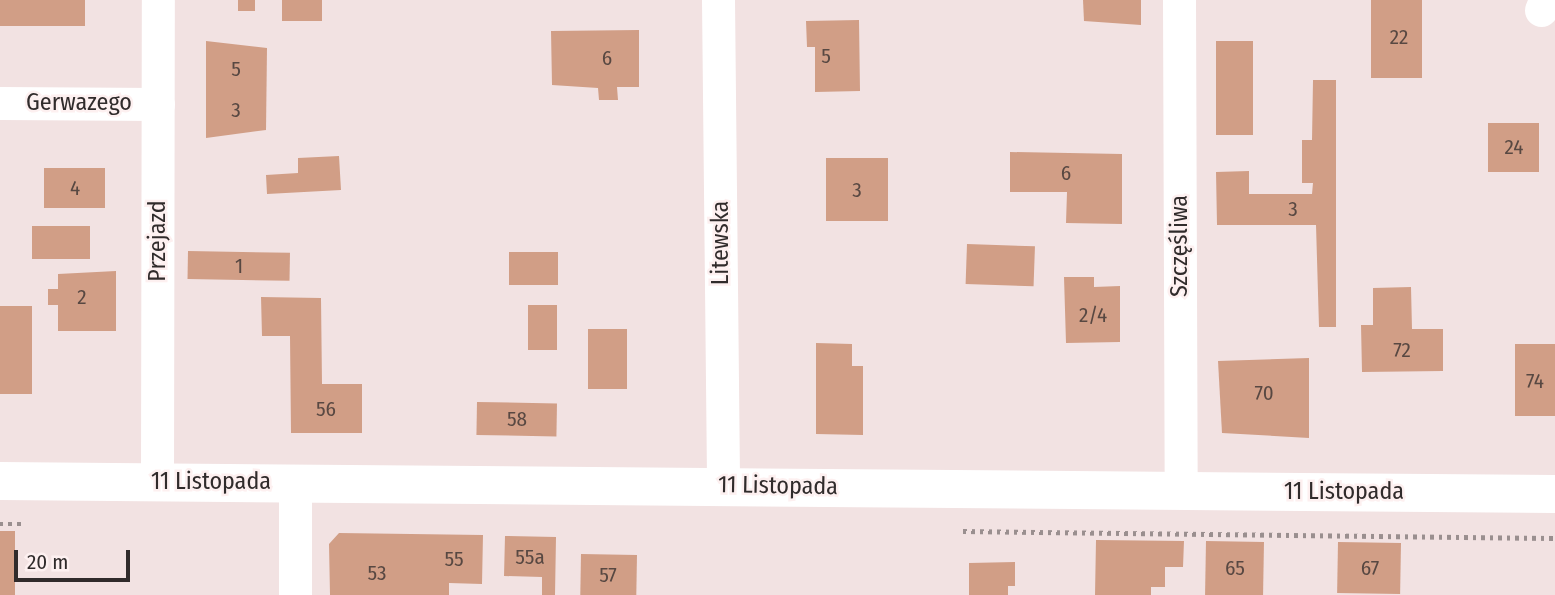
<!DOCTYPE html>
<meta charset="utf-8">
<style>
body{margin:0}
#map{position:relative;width:1555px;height:595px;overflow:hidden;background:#f2e2e2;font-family:"Fira Sans Condensed",sans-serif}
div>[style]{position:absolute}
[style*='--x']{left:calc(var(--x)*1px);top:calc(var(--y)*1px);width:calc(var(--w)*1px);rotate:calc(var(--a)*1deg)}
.building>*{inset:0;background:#d19e86;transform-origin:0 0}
.path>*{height:4.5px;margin-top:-2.25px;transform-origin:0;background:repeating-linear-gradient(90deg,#9a8f8f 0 3.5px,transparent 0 8.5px)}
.minor>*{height:33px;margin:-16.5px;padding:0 16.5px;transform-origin:16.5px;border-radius:16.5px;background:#fff}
.tertiary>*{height:38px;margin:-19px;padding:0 19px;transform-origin:19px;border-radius:19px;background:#fff}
span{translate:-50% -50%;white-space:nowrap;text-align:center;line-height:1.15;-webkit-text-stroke:5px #fdf0f0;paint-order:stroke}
.number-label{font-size:21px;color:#584842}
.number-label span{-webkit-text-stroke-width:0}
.street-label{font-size:24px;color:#302b2b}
.scale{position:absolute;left:14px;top:550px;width:116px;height:32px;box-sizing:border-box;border:4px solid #302b2b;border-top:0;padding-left:9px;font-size:21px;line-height:24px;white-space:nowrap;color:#302b2b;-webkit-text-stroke:5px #fdf0f0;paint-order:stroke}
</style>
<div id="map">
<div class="building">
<div style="left:0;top:0;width:85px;height:26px"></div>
<div style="left:238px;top:0;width:17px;height:11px"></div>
<div style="left:282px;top:0;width:40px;height:21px"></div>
<div style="clip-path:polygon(1083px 0,1141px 0,1141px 25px,1084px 21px)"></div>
<div style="left:1371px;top:0;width:51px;height:78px"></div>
<div style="clip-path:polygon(859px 20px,860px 91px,815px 92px,815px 47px,807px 47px,806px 21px)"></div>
<div style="clip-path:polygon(639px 30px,639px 87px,617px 87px,618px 100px,599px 100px,598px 88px,552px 85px,551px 31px)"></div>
<div style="clip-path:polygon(206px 41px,267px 48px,266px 130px,206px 138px)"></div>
<div style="left:1216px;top:41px;width:37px;height:94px"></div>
<div style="clip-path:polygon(1313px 80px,1336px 80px,1336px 327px,1319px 327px,1316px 225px,1217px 225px,1216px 172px,1249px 171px,1249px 194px,1312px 194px,1313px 183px,1302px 183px,1302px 140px,1312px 140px)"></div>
<div style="left:1488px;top:123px;width:51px;height:49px"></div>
<div style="clip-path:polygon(1010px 152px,1122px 154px,1122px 224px,1066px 223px,1067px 192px,1010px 192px)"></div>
<div style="clip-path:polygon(339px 156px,341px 190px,267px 194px,266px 175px,298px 173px,298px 158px)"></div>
<div style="left:826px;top:158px;width:62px;height:63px"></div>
<div style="left:44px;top:168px;width:61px;height:40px"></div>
<div style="left:32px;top:226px;width:58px;height:33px"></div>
<div style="left:967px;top:244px;width:68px;height:40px;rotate:2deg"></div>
<div style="left:188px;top:251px;width:102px;height:28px;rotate:1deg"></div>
<div style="left:558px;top:252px;width:33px;height:49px;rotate:90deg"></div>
<div style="clip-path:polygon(116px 271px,116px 331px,58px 331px,58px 305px,48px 305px,48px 289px,58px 289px,58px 274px)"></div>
<div style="clip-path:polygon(1064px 277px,1094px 277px,1094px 287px,1120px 286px,1120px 342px,1066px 343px)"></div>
<div style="clip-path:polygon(1411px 287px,1412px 329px,1443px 329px,1443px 371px,1362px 372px,1361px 325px,1373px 325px,1373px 288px)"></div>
<div style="clip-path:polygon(261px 297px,321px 298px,322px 384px,362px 384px,362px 433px,291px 433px,290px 336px,262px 336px)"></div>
<div style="left:557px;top:305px;width:45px;height:29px;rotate:90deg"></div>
<div style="left:0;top:306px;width:32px;height:88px"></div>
<div style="left:588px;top:329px;width:39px;height:60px"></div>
<div style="clip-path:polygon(816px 343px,852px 344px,852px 366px,863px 366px,863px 435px,816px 434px)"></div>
<div style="left:1555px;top:344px;width:72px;height:40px;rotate:90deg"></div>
<div style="clip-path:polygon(1309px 358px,1309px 438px,1222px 433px,1218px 361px)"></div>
<div style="left:477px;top:402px;width:80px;height:33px;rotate:1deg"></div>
<div style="left:0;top:531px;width:15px;height:64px"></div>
<div style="clip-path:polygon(339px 533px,483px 535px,482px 584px,449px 583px,449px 595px,330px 595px,329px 544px)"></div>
<div style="clip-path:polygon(505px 536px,556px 537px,555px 595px,542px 595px,542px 577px,504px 576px)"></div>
<div style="clip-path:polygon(1096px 540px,1184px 541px,1183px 567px,1165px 567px,1165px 587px,1151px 587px,1151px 595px,1095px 595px)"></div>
<div style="left:1206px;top:541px;width:58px;height:54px;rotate:1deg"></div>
<div style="left:1338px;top:542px;width:63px;height:51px;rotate:1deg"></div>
<div style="left:581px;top:554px;width:56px;height:41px;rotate:1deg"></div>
<div style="clip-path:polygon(1015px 562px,1015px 586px,1008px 586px,1008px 595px,969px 595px,969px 563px)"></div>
</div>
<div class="path">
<div style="--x:0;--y:524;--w:24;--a:0"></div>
<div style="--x:963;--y:531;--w:592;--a:0.68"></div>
</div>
<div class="minor">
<div style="--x:718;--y:0;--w:486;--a:89.4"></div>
<div style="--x:1179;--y:0;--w:491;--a:89.8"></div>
<div style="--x:1541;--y:10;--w:11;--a:-68"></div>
<div style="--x:0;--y:103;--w:158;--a:0.4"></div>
<div style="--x:157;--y:482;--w:482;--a:-89.9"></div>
<div style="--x:295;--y:595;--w:114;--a:-90"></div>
</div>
<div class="tertiary">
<div style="--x:0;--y:481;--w:1555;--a:0.48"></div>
</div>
<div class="number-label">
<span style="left:1399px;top:37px">22</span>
<span style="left:826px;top:56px">5</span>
<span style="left:607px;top:58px">6</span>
<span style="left:236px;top:69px">5</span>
<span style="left:236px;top:110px">3</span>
<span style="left:1514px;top:147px">24</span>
<span style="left:1066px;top:173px">6</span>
<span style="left:75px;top:188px">4</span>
<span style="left:857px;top:190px">3</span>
<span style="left:1293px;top:209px">3</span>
<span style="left:239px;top:266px">1</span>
<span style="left:82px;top:297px">2</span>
<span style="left:1093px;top:315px">2/4</span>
<span style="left:1402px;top:350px">72</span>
<span style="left:1535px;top:381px">74</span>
<span style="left:1264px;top:393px">70</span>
<span style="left:326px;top:409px">56</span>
<span style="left:517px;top:419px">58</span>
<span style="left:530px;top:557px">55a</span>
<span style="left:454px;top:559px">55</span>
<span style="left:1235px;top:568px">65</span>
<span style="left:1370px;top:568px">67</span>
<span style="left:377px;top:573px">53</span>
<span style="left:608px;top:575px">57</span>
</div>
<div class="street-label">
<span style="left:79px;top:103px">Gerwazego</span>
<span style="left:158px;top:241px;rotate:-90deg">Przejazd</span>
<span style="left:721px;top:243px;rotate:-90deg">Litewska</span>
<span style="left:1180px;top:246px;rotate:-90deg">Szczęśliwa</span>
<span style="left:211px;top:482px">11 Listopada</span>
<span style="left:778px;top:486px;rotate:1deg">11 Listopada</span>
<span style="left:1344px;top:492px">11 Listopada</span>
</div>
<div class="scale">20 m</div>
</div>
